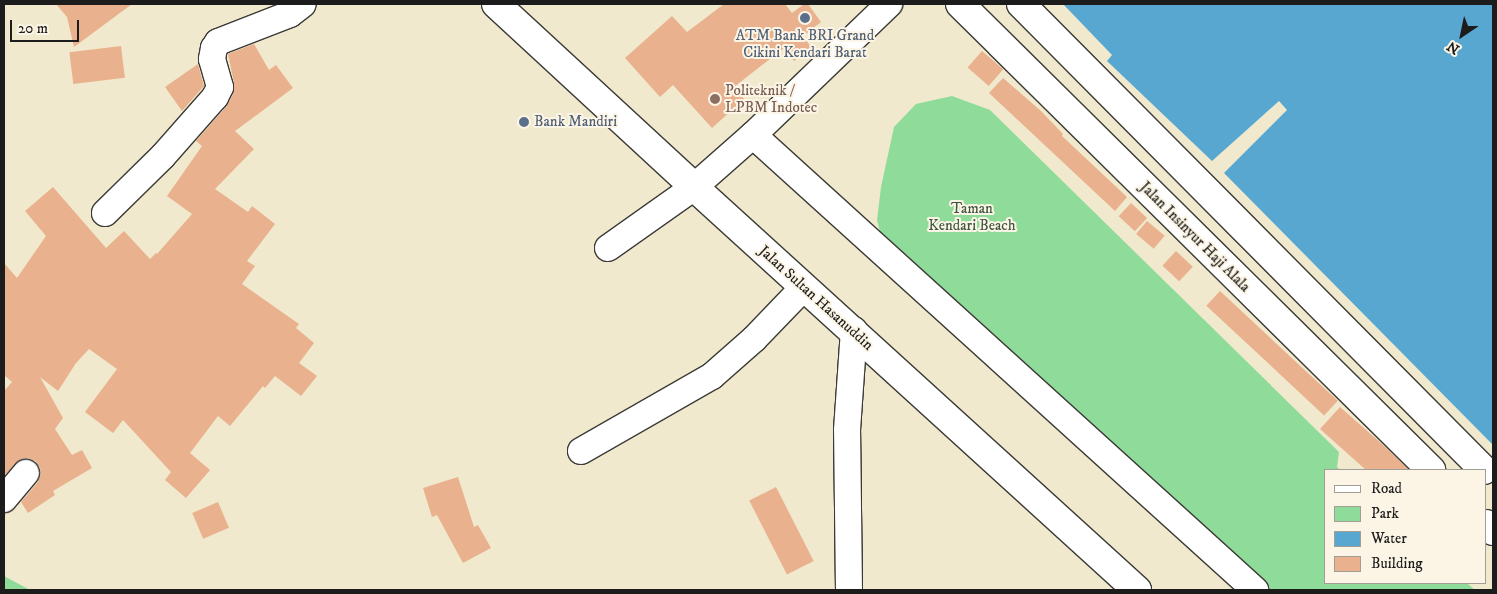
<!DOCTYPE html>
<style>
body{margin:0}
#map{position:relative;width:1497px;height:594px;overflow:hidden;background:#f0e9cd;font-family:"IM FELL DW Pica",serif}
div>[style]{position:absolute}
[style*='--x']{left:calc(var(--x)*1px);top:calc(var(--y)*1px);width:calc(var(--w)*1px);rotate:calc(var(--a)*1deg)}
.green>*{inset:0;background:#8fdc9a}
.water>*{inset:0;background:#57a7d1}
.building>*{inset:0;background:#e9b18e;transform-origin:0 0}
.roads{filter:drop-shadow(1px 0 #3c3b37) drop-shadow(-1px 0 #3c3b37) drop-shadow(0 1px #3c3b37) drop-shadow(0 -1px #3c3b37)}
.minor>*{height:26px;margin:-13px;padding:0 13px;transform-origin:13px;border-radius:13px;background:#fff}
.major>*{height:28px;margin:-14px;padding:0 14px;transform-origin:14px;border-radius:14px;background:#fff}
.highway>*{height:28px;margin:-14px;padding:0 14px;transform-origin:14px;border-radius:14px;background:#fff}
.dots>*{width:14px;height:14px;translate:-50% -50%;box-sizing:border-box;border:2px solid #fcf5e5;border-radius:50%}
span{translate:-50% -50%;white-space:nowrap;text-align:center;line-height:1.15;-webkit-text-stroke:4px #fcf5e5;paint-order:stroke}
.service-label{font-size:15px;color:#4e5e75}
.left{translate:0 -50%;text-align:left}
.education-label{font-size:15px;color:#785e54}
.park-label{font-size:15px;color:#3e5642}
.street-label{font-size:15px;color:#1c1c1c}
.frame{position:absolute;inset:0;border:5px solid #1c1c1c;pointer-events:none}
.legend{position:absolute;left:1324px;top:469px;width:162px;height:115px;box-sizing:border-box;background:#fcf5e5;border:1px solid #a29e95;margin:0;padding:6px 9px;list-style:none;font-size:15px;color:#1c1c1c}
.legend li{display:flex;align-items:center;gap:10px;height:25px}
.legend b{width:25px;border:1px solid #a29e95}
.north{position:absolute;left:1437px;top:10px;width:50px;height:50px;-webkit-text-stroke:4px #fcf5e5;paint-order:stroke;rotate:214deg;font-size:14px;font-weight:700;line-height:20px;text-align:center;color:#1c1c1c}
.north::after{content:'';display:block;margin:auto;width:18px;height:22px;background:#1c1c1c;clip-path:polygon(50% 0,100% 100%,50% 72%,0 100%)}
.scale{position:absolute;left:10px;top:20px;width:69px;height:22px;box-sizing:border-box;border:2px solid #1c1c1c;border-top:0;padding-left:6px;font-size:15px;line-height:18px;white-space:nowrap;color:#1c1c1c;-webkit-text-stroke:4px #fcf5e5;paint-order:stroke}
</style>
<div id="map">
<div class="green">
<div style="clip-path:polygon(952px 96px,990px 110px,1339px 452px,1337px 467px,1340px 470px,1326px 470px,1326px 583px,1467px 583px,1475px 590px,1258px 590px,887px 260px,877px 220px,881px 187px,894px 127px,916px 104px)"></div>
<div style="clip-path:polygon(4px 576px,30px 590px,4px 590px)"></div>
</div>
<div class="water">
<div style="clip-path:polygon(1063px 4px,1493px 4px,1493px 445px,1224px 173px,1287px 110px,1279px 101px,1212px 161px,1107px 61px,1112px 55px)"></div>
</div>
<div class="building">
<div style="clip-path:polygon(56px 4px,132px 4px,74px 47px,67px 17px)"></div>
<div style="clip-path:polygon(724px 4px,785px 4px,792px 13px,804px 4px,808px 4px,821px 22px,803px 36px,811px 47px,794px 61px,784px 48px,734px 87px,744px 99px,712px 128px,673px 85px,660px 97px,625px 58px,672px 16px,687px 32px)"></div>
<div style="clip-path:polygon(254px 44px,269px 70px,276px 65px,293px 88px,235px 131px,254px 149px,215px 189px,248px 212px,252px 206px,275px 224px,247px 261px,255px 266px,242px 284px,299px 324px,296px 328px,314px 343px,299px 363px,317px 376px,301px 396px,275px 376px,265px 388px,263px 386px,230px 426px,218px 416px,190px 453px,210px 470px,186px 498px,165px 480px,171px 472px,123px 420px,113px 433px,85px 412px,117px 369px,89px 349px,76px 363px,58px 391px,40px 377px,63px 418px,55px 429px,72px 455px,82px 450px,92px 468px,53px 491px,55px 495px,28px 513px,21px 502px,38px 482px,41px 475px,40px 467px,35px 461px,29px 458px,21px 459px,4px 476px,4px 391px,12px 382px,4px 375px,4px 263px,17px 278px,46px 236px,25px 211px,53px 187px,106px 248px,124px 231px,150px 259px,156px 253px,157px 254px,192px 214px,167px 196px,202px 146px,196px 141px,226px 107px,233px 94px,234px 83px,228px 54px)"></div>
<div style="left:121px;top:46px;width:32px;height:52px;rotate:83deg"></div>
<div style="left:982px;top:51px;width:28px;height:22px;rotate:41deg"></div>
<div style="clip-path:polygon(198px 64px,204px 86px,182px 111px,165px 87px)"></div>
<div style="clip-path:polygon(1003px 78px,1041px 111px,1063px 134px,1062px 136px,1127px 197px,1115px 211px,989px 93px)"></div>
<div style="left:1131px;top:203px;width:22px;height:18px;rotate:43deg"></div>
<div style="left:1147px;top:221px;width:23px;height:17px;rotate:40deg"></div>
<div style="left:1176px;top:251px;width:23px;height:20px;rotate:43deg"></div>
<div style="left:1220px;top:291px;width:161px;height:20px;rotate:43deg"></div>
<div style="clip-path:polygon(1340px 407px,1382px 444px,1409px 470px,1366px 470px,1320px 429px)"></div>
<div style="clip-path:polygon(458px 477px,474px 527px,478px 525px,491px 548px,463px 563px,437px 515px,432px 517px,423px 488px)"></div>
<div style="left:776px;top:487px;width:83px;height:30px;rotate:63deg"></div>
<div style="left:218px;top:502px;width:28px;height:28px;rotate:67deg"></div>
</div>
<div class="roads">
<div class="minor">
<div style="--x:753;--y:135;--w:678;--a:42.19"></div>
<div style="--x:105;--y:213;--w:81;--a:-44.5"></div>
<div style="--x:163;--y:156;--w:79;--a:-48.6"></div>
<div style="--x:215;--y:97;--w:11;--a:-63"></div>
<div style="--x:220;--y:87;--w:29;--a:-106"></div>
<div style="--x:212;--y:59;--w:11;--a:-80"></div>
<div style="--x:214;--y:48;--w:7;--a:-56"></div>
<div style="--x:218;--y:42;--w:77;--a:-21.3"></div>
<div style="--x:290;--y:14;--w:16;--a:-38"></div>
<div style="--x:608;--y:248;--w:105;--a:-35.3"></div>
<div style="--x:694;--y:187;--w:79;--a:-41.4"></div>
<div style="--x:753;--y:135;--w:189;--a:-43.9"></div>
<div style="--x:581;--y:451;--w:151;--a:-29.8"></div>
<div style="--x:712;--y:376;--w:56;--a:-41.4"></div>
<div style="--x:754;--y:339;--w:72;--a:-46.1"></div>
<div style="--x:4;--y:499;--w:34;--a:-50"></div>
<div style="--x:849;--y:590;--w:160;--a:-90.7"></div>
<div style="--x:847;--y:430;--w:100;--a:-86"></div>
</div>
<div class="major">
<div style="--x:960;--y:4;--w:663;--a:44.69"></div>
<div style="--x:1021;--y:4;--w:657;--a:45.19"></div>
<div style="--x:1486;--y:524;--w:10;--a:45"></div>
</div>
<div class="highway">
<div style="--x:496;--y:4;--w:270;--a:42.7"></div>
<div style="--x:694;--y:187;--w:599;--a:42.29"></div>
</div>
</div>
<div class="dots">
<div style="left:805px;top:18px;background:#5c6f8a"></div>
<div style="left:715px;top:99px;background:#8d6e63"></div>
<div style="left:524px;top:122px;background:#5c6f8a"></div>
</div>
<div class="service-label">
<span style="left:805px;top:44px">ATM Bank BRI Grand<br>Cikini Kendari Barat</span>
<span class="left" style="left:534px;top:122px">Bank Mandiri</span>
</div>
<div class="education-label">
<span class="left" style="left:725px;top:99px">Politeknik /<br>LPBM Indotec</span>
</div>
<div class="park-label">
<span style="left:972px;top:217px">Taman<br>Kendari Beach</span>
</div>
<div class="street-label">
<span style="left:1195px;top:237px;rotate:45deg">Jalan Insinyur Haji Alala</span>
<span style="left:816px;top:298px;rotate:42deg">Jalan Sultan Hasanuddin</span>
</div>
<div class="frame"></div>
<ul class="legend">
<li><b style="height:6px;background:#fff"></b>Road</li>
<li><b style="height:14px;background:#8fdc9a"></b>Park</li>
<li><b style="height:14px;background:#57a7d1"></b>Water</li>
<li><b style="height:14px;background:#e9b18e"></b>Building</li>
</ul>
<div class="north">N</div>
<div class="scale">20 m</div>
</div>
